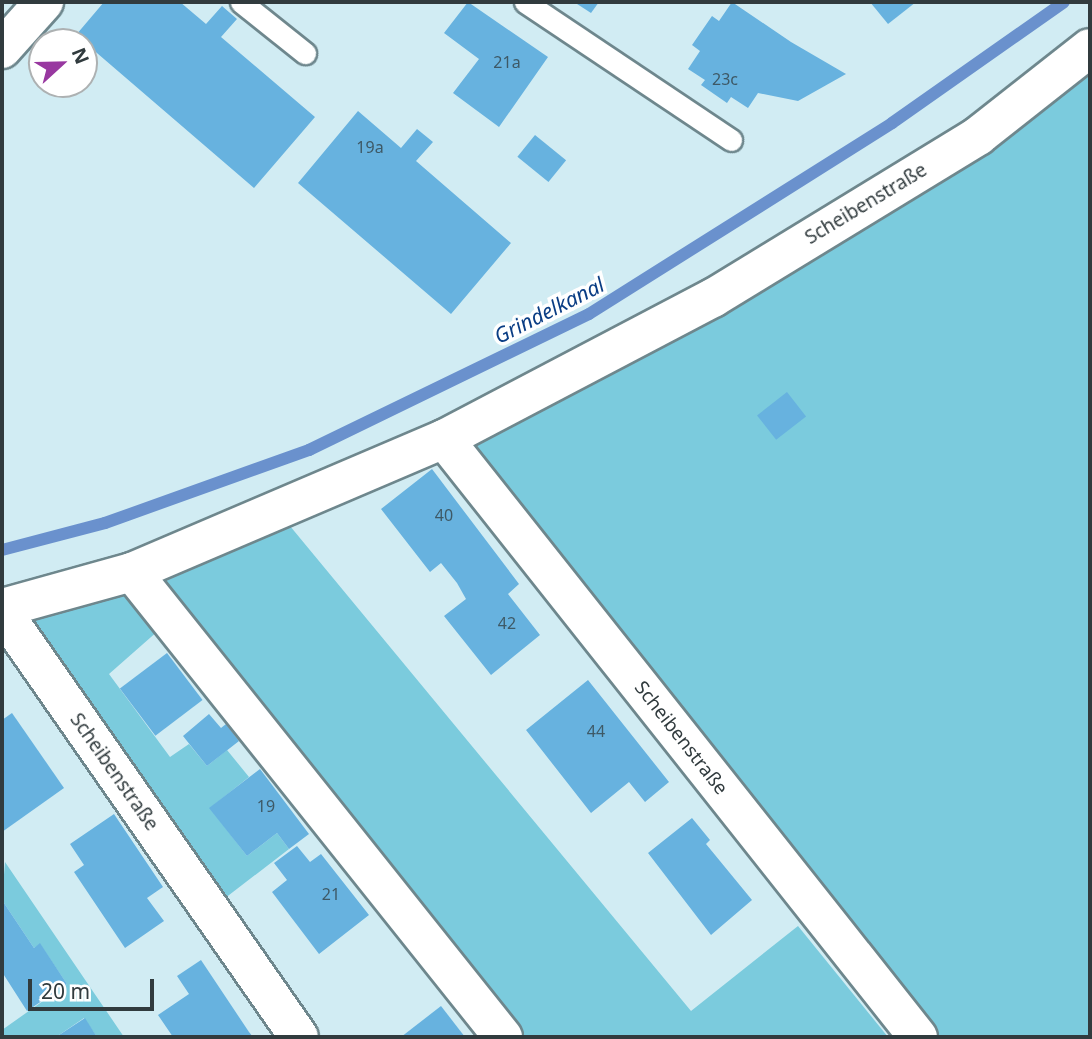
<!DOCTYPE html>
<meta charset="utf-8">
<style>
body{margin:0}
#map{position:relative;width:1092px;height:1039px;overflow:hidden;background:#d1ecf3;font-family:"Noto Sans",sans-serif}
div>[style]{position:absolute}
[style*='--x']{left:calc(var(--x)*1px);top:calc(var(--y)*1px);width:calc(var(--w)*1px);rotate:calc(var(--a)*1deg)}
.green>*{inset:0;background:#7bcbdd}
.stream>*{height:12px;margin:-6px;padding:0 6px;transform-origin:6px;border-radius:6px;background:#6a91cd}
.building>*{inset:0;background:#67b2df;transform-origin:0 0}
.roads{filter:drop-shadow(2px 0 #6e878d) drop-shadow(-2px 0 #6e878d) drop-shadow(0 2px #6e878d) drop-shadow(0 -2px #6e878d)}
.lane>*{height:21px;margin:-10.5px;padding:0 10.5px;transform-origin:10.5px;border-radius:10.5px;background:#fff}
.street>*{height:38px;margin:-19px;padding:0 19px;transform-origin:19px;border-radius:19px;background:#fff}
span{translate:-50% -50%;white-space:nowrap;text-align:center;line-height:1.15;-webkit-text-stroke:7px #fff;paint-order:stroke}
.number-label{font-size:16px;color:#3e5966}
.number-label span{-webkit-text-stroke-width:0}
.street-label{font-size:19px;color:#313b3e}
.water-label{font-size:21px;color:#0a3d84;font-style:italic}
.frame{position:absolute;inset:0;border:4px solid #313b3e;pointer-events:none}
.north{position:absolute;left:28px;top:28px;width:70px;height:70px;box-sizing:border-box;background:#fff;border:2px solid #adb1b2;border-radius:50%;rotate:68deg;font-size:19px;font-weight:700;line-height:28px;text-align:center;color:#313b3e}
.north::after{content:'';display:block;margin:auto;width:24px;height:32px;background:#9838a0;clip-path:polygon(50% 0,100% 100%,50% 72%,0 100%)}
.scale{position:absolute;left:28px;top:979px;width:126px;height:32px;box-sizing:border-box;border:4px solid #313b3e;border-top:0;padding-left:9px;font-size:21px;line-height:24px;white-space:nowrap;color:#313b3e;-webkit-text-stroke:5px #fff;paint-order:stroke}
</style>
<div id="map">
<div class="green">
<div style="clip-path:polygon(1090px 48px,1090px 1037px,926px 1037px,444px 439px)"></div>
<div style="clip-path:polygon(290px 526px,691px 1011px,798px 926px,888px 1037px,512px 1037px,164px 582px,169px 574px)"></div>
<div style="clip-path:polygon(125px 588px,159px 630px,109px 674px,170px 757px,189px 744px,207px 766px,227px 750px,249px 777px,210px 808px,247px 856px,277px 833px,289px 849px,220px 902px,23px 619px)"></div>
<div style="clip-path:polygon(5px 862px,124px 1037px,97px 1037px,84px 1018px,56px 1037px,2px 1037px,2px 1030px,67px 984px,40px 944px,34px 948px,2px 900px)"></div>
</div>
<div class="stream">
<div style="--x:2;--y:550;--w:106;--a:-14.7"></div>
<div style="--x:105;--y:523;--w:217;--a:-19.7"></div>
<div style="--x:309;--y:450;--w:311;--a:-25.9"></div>
<div style="--x:589;--y:314;--w:358;--a:-32.2"></div>
<div style="--x:892;--y:123;--w:210;--a:-35.1"></div>
</div>
<div class="building">
<div style="clip-path:polygon(104px 2px,180px 2px,206px 24px,222px 6px,237px 19px,221px 37px,315px 117px,254px 188px,76px 35px)"></div>
<div style="clip-path:polygon(468px 2px,548px 57px,499px 127px,453px 93px,479px 59px,444px 33px)"></div>
<div style="clip-path:polygon(574px 2px,599px 2px,591px 13px)"></div>
<div style="clip-path:polygon(732px 2px,791px 42px,846px 74px,798px 101px,758px 93px,748px 108px,731px 97px,727px 103px,701px 85px,705px 80px,688px 69px,700px 51px,692px 45px,712px 16px,719px 21px)"></div>
<div style="clip-path:polygon(870px 2px,916px 2px,888px 24px)"></div>
<div style="clip-path:polygon(358px 111px,401px 148px,417px 129px,433px 142px,416px 161px,511px 243px,451px 314px,298px 183px)"></div>
<div style="left:535px;top:135px;width:40px;height:28px;rotate:39deg"></div>
<div style="left:787px;top:392px;width:31px;height:38px;rotate:52deg"></div>
<div style="clip-path:polygon(432px 469px,519px 584px,508px 594px,540px 635px,491px 675px,444px 616px,466px 599px,457px 583px,441px 563px,430px 572px,381px 509px)"></div>
<div style="left:167px;top:653px;width:59px;height:59px;rotate:53deg"></div>
<div style="clip-path:polygon(588px 680px,669px 782px,645px 802px,629px 782px,591px 813px,526px 730px)"></div>
<div style="clip-path:polygon(12px 713px,64px 788px,2px 832px,2px 720px)"></div>
<div style="clip-path:polygon(209px 714px,221px 728px,226px 724px,239px 741px,207px 766px,183px 736px)"></div>
<div style="clip-path:polygon(260px 769px,309px 834px,289px 849px,277px 833px,247px 856px,209px 808px)"></div>
<div style="clip-path:polygon(114px 814px,163px 887px,147px 898px,164px 921px,125px 948px,74px 872px,84px 865px,70px 844px)"></div>
<div style="clip-path:polygon(692px 818px,710px 840px,706px 844px,752px 900px,711px 935px,648px 853px)"></div>
<div style="clip-path:polygon(297px 846px,310px 862px,321px 854px,369px 915px,319px 954px,272px 892px,287px 880px,274px 863px)"></div>
<div style="clip-path:polygon(2px 900px,34px 948px,40px 943px,67px 984px,27px 1011px,2px 972px)"></div>
<div style="clip-path:polygon(201px 960px,249px 1032px,253px 1037px,173px 1037px,158px 1015px,189px 994px,177px 976px)"></div>
<div style="clip-path:polygon(441px 1006px,465px 1037px,401px 1037px)"></div>
<div style="clip-path:polygon(85px 1018px,97px 1037px,56px 1037px)"></div>
</div>
<div class="roads">
<div class="lane">
<div style="--x:241;--y:2;--w:82;--a:38.6"></div>
<div style="--x:525;--y:2;--w:248;--a:33.8"></div>
</div>
<div class="street">
<div style="--x:2;--y:49;--w:63;--a:-48.2"></div>
<div style="--x:444;--y:439;--w:763;--a:51.6"></div>
<div style="--x:132;--y:572;--w:595;--a:51.42"></div>
<div style="--x:2;--y:608;--w:135;--a:-15.5"></div>
<div style="--x:132;--y:572;--w:339;--a:-23.1"></div>
<div style="--x:444;--y:439;--w:304;--a:-27.7"></div>
<div style="--x:713;--y:298;--w:311;--a:-31.4"></div>
<div style="--x:978;--y:136;--w:142;--a:-38.2"></div>
<div style="--x:2;--y:611;--w:519;--a:55.12"></div>
</div>
</div>
<div class="number-label">
<span style="left:507px;top:62px">21a</span>
<span style="left:725px;top:79px">23c</span>
<span style="left:370px;top:147px">19a</span>
<span style="left:444px;top:515px">40</span>
<span style="left:507px;top:623px">42</span>
<span style="left:596px;top:731px">44</span>
<span style="left:266px;top:806px">19</span>
<span style="left:331px;top:894px">21</span>
</div>
<div class="street-label">
<span style="left:866px;top:204px;rotate:-31deg">Scheibenstraße</span>
<span style="left:681px;top:738px;rotate:52deg">Scheibenstraße</span>
<span style="left:114px;top:772px;rotate:55deg">Scheibenstraße</span>
</div>
<div class="water-label">
<span style="left:549px;top:310px;rotate:-27deg">Grindelkanal</span>
</div>
<div class="frame"></div>
<div class="north">N</div>
<div class="scale">20 m</div>
</div>
